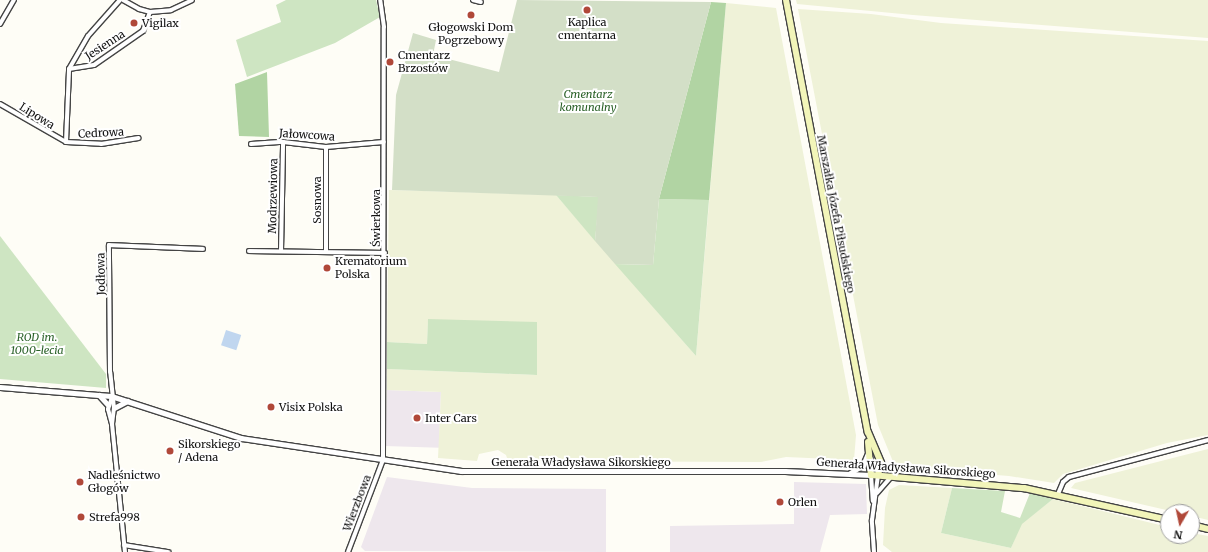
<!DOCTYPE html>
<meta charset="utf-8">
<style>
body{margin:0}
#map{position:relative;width:1208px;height:552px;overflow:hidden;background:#fefdf6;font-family:Merriweather,serif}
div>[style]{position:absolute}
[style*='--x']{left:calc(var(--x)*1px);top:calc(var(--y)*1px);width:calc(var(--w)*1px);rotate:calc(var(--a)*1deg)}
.industrial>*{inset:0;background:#eee7ed;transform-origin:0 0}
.farmland>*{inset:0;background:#eff2d8}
.green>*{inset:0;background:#cee5c2}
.forest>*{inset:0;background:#b1d4a3}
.cemetery>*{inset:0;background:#d3dfc7}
.water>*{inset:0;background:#c0d6ef;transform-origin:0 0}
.roads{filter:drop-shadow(1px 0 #444) drop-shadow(-1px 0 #444) drop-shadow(0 1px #444) drop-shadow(0 -1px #444)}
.minor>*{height:4px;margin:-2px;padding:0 2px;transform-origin:2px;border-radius:2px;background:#fff}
.tertiary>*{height:5px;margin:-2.5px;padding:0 2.5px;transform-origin:2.5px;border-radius:2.5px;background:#fff}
.secondary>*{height:6px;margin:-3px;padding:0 3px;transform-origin:3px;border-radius:3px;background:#f2f5b9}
.dots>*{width:11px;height:11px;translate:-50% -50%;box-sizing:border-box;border:2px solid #fff;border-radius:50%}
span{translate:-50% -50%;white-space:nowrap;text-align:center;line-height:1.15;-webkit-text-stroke:4px #fff;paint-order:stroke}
.poi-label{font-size:11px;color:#111}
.left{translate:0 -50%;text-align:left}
.street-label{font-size:11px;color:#111}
.park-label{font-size:11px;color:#2a6128;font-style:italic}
.north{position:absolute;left:1160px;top:504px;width:40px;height:40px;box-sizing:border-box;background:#fff;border:1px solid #a0a0a0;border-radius:50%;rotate:189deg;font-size:11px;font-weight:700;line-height:16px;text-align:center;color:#111}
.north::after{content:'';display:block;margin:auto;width:14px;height:18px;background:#b04839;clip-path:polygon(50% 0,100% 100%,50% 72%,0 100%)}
</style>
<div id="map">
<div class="industrial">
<div style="left:387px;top:390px;width:54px;height:56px;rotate:2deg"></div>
<div style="clip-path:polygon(387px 477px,472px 488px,606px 489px,606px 552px,365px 551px,361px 547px)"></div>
<div style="clip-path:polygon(794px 482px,866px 484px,867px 514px,830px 515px,820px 552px,670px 552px,670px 526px,794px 524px)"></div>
</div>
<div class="farmland">
<div style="clip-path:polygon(796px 0,1208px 0,1208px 38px,913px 15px,797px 4px)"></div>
<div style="clip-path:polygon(726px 3px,776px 8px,856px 435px,854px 460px,786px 457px,761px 462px,508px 461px,506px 455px,498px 450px,479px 454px,477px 461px,438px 458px,441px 392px,387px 390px,387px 369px,537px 375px,428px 320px,427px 344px,387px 342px,389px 190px,556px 195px,696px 356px)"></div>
<div style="clip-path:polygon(798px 9px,871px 14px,941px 23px,1208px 41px,1208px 435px,1167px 443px,1063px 474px,1054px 483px,1009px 476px,908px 468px,894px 464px,878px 425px)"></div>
<div style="clip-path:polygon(1208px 449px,1208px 520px,1192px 516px,1192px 512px,1175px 512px,1071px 488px,1075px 483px)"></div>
<div style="clip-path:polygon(899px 485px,952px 488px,941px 533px,1011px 548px,1021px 524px,1053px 499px,1168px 527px,1168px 536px,1192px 536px,1192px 533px,1208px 536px,1208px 552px,892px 552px,883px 545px,885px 508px,889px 490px)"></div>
</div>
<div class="green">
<div style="clip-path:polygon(286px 0,376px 0,380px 17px,335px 43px,247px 77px,236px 40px,281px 22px,276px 5px)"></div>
<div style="clip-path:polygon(556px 195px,599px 197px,595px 241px)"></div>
<div style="clip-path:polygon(659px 199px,709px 200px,696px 356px,615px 264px,653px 265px)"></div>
<div style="clip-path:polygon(0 236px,106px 374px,106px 388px,0 379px)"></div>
<div style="clip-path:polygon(428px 319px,537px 322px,537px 375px,387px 369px,387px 342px,427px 344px)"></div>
<div style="clip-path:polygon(952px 488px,1005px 491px,1001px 512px,1020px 518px,1030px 493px,1053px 499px,1022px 524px,1011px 548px,941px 533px)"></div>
</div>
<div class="forest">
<div style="clip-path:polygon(711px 2px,726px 3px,709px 200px,659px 199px)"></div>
<div style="clip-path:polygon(267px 72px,269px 137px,239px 136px,235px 84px)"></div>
</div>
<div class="cemetery">
<div style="clip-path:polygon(517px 0,711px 2px,659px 199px,653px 265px,615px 264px,595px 241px,598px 197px,392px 190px,396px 95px,413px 33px,436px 40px,433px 55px,499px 72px)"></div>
</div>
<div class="water">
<div style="left:226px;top:330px;width:16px;height:16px;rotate:18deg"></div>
</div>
<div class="roads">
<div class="minor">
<div style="--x:123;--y:0;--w:18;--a:29"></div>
<div style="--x:139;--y:9;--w:11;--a:15"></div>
<div style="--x:150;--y:12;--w:21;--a:-5"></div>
<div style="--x:171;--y:10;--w:23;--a:-25"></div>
<div style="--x:473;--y:0;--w:8;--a:14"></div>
<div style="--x:0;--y:24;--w:28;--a:-60"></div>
<div style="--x:69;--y:69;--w:25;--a:-9"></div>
<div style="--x:94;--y:65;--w:60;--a:-34.8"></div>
<div style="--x:143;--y:31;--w:20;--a:-70"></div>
<div style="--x:0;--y:104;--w:76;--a:29.9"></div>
<div style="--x:66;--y:142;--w:35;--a:3"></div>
<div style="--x:101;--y:144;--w:38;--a:-9"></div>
<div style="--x:66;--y:142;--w:73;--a:-87.6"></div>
<div style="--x:69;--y:69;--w:38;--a:-60"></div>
<div style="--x:88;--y:36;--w:48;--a:-48.4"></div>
<div style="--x:251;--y:144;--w:32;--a:-4"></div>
<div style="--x:283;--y:142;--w:43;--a:6.6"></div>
<div style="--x:326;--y:147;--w:58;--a:-4.9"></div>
<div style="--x:249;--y:251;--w:136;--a:0.8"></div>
<div style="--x:281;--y:251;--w:109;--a:-88.9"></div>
<div style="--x:326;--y:252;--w:105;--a:-90"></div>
<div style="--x:112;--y:397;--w:13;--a:108"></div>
<div style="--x:108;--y:409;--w:16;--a:75"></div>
<div style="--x:112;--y:424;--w:129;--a:84.2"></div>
<div style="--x:112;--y:424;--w:16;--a:-83"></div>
<div style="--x:114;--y:408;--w:36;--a:-96"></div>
<div style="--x:110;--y:372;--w:127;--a:-90.5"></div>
<div style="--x:109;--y:245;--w:94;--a:2.4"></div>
<div style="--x:871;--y:475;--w:26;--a:86"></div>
<div style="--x:877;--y:493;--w:23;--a:-49"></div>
<div style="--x:1058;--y:494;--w:13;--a:-67"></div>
<div style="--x:1063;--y:482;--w:8;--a:-40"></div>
<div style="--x:1069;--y:477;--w:144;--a:-14.9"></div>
<div style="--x:124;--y:545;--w:45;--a:9"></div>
<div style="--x:348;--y:552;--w:98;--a:-69.2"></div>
<div style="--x:383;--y:460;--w:433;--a:-89.9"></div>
<div style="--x:384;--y:27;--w:27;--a:-98"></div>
<div style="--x:874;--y:552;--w:32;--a:-94"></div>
<div style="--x:872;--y:520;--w:45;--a:-82.4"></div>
</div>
<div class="tertiary">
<div style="--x:0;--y:387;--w:111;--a:4.6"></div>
<div style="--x:111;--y:396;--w:137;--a:17.9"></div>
<div style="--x:241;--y:438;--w:222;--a:8.5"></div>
<div style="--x:461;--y:471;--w:324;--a:0"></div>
<div style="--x:785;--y:471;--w:86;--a:2.7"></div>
<div style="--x:99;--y:395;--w:13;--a:48"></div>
<div style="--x:114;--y:408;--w:15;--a:-28"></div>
<div style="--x:850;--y:473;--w:15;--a:-32"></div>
<div style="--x:863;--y:465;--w:13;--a:-67"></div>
</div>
<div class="secondary">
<div style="--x:786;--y:0;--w:440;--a:79.3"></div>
<div style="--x:868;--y:432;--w:34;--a:67"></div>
<div style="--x:881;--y:463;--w:12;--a:104"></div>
<div style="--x:868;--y:442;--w:33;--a:85"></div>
<div style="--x:871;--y:475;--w:154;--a:4.9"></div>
<div style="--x:1024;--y:488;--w:148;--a:12.5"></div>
<div style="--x:1192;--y:525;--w:16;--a:14"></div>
</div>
</div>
<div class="dots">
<div style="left:587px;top:10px;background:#b04839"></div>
<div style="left:471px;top:15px;background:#b04839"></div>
<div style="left:134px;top:23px;background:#b04839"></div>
<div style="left:390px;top:62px;background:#b04839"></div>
<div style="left:327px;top:268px;background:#b04839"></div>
<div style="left:271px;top:407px;background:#b04839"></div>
<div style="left:417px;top:418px;background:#b04839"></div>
<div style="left:170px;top:451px;background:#b04839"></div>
<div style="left:80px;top:482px;background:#b04839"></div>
<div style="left:780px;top:502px;background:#b04839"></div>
<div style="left:81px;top:517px;background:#b04839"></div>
</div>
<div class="poi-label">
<span class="left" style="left:142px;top:23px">Vigilax</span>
<span style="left:587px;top:29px">Kaplica<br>cmentarna</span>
<span style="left:471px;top:34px">Głogowski Dom<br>Pogrzebowy</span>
<span class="left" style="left:398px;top:62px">Cmentarz<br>Brzostów</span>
<span class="left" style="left:335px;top:268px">Krematorium<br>Polska</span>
<span class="left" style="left:279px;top:407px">Visix Polska</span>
<span class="left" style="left:425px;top:418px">Inter Cars</span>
<span class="left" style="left:178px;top:451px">Sikorskiego<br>/ Adena</span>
<span class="left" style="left:88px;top:482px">Nadleśnictwo<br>Głogów</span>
<span class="left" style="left:788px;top:502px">Orlen</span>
<span class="left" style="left:89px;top:517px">Strefa998</span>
</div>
<div class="street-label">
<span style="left:105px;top:45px;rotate:-33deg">Jesienna</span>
<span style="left:37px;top:116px;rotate:32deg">Lipowa</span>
<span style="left:101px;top:133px;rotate:-3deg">Cedrowa</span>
<span style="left:307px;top:135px;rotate:4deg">Jałowcowa</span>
<span style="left:273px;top:196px;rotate:-89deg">Modrzewiowa</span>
<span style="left:317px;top:200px;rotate:-90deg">Sosnowa</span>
<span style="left:836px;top:214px;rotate:79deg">Marszałka Józefa Piłsudskiego</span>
<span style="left:376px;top:218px;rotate:-90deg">Świerkowa</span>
<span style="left:101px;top:274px;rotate:-91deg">Jodłowa</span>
<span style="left:581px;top:462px">Generała Władysława Sikorskiego</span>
<span style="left:906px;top:468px;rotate:4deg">Generała Władysława Sikorskiego</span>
<span style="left:357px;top:503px;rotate:-69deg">Wierzbowa</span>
</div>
<div class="park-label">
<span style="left:588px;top:101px">Cmentarz<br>komunalny</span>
<span style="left:37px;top:344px">ROD im.<br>1000-lecia</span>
</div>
<div class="north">N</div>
</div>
